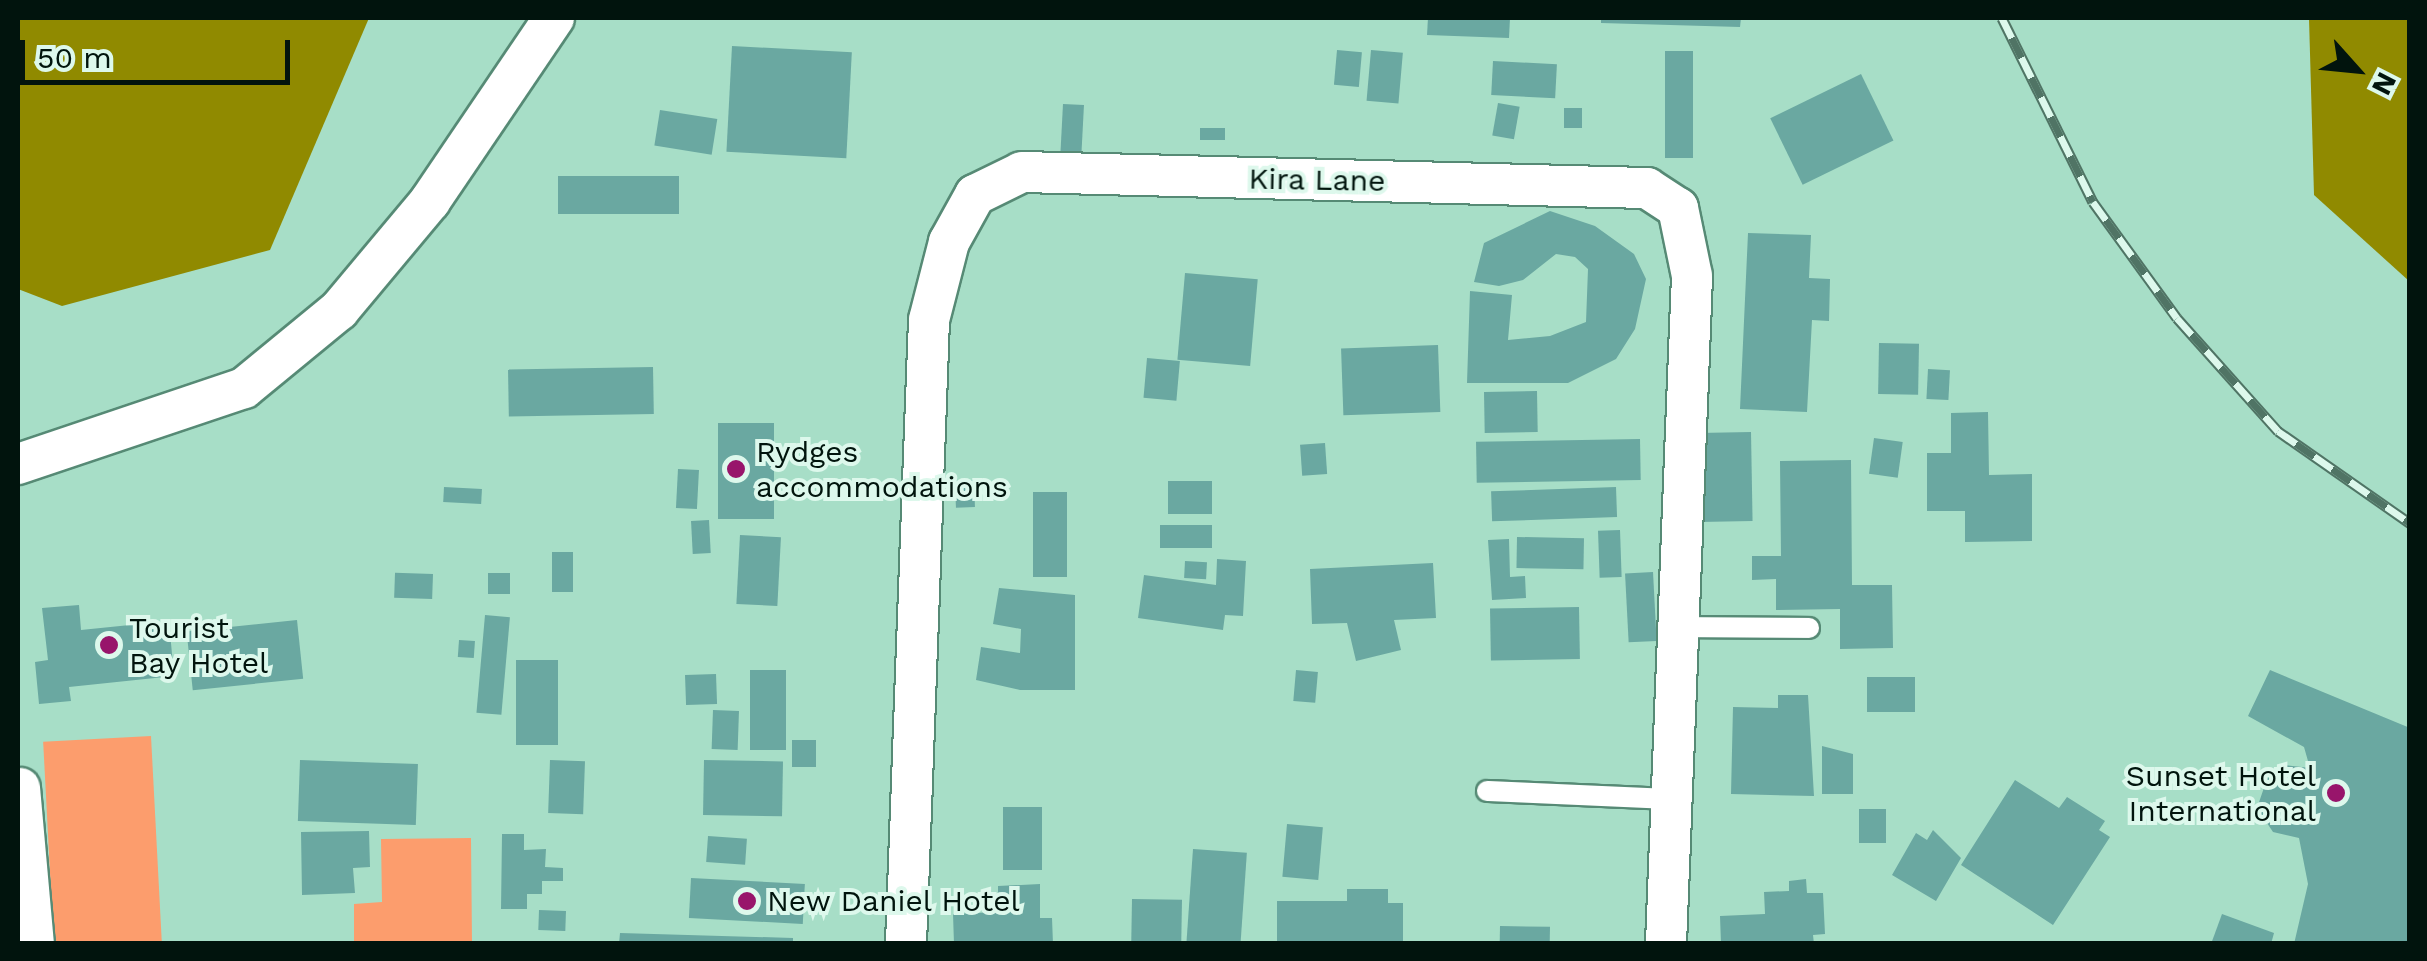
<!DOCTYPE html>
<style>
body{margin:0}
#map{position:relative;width:2427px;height:961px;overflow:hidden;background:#a7dec7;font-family:"Work Sans",sans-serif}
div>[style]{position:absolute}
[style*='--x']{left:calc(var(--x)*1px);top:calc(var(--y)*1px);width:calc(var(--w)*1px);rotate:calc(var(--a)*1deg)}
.green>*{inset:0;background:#fc9d6d;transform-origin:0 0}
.water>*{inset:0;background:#908a00}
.building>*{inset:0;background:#6aa8a1;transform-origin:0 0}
.roads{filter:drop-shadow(2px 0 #568a75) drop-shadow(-2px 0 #568a75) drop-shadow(0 2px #568a75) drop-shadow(0 -2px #568a75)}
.lane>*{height:20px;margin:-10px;padding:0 10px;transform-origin:10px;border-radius:10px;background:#fff}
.street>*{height:40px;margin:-20px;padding:0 20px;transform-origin:20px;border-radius:20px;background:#fff}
.rail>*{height:11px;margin-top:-5.5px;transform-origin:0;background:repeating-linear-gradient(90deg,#ddf8ec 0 22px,#507465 0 44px);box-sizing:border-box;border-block:2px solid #507465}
.dots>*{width:28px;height:28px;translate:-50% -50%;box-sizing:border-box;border:5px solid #ddf8ec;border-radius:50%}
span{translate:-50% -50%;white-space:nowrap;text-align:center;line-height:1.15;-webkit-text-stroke:8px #ddf8ec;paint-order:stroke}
.street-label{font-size:30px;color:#01140d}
.poi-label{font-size:30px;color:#01140d}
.left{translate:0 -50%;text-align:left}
.right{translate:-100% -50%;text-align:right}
.frame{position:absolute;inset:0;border:20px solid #01140d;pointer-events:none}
.north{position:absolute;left:2307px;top:20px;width:100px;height:100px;-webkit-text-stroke:8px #ddf8ec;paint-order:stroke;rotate:117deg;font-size:28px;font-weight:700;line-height:40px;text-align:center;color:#01140d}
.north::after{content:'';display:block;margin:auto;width:35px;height:45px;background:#01140d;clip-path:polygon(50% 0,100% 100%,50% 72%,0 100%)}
.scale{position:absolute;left:20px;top:40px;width:270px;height:45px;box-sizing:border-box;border:5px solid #01140d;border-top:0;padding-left:12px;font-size:30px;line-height:35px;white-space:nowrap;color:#01140d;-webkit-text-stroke:8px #ddf8ec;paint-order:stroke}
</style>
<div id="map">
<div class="green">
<div style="left:151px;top:736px;width:207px;height:108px;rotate:87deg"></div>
<div style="clip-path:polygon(471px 838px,472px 943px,354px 943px,354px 904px,382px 902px,381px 839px)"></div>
</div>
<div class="water">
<div style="clip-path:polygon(18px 18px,369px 18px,270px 250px,62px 306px,18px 289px)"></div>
<div style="clip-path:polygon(2309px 18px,2409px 18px,2409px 281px,2314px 195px)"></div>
</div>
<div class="building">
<div style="clip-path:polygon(1428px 18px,1510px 18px,1509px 38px,1427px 35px)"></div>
<div style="clip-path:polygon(1601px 18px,1741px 18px,1740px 27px,1601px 23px)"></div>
<div style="left:732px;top:46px;width:120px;height:106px;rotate:3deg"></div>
<div style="left:1337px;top:50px;width:25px;height:35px;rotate:5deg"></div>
<div style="left:1371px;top:50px;width:32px;height:51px;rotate:5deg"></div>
<div style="left:1665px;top:51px;width:28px;height:107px"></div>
<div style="left:1493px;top:61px;width:64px;height:34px;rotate:3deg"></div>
<div style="left:1861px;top:74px;width:74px;height:101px;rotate:64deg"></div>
<div style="left:1498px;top:103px;width:22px;height:33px;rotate:10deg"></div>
<div style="left:1063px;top:104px;width:21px;height:48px;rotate:3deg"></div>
<div style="left:1564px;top:108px;width:18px;height:20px"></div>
<div style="left:660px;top:110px;width:58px;height:36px;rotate:9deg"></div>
<div style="left:1200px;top:128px;width:25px;height:12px"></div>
<div style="left:558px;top:176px;width:121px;height:38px"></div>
<div style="clip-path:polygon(1550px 211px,1595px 226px,1634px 254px,1646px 279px,1635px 329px,1616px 359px,1568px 383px,1467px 383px,1470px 291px,1512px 295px,1508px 340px,1550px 336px,1586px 322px,1588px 269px,1575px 257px,1556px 254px,1523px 280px,1499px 286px,1474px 282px,1484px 243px)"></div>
<div style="clip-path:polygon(1748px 233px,1811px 235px,1809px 278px,1830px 279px,1829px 321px,1812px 320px,1807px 412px,1740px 409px)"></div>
<div style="left:1185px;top:273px;width:73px;height:87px;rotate:5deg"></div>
<div style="left:1879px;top:343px;width:40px;height:51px;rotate:1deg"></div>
<div style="left:1438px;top:345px;width:67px;height:97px;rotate:88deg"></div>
<div style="left:1147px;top:358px;width:33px;height:40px;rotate:5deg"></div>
<div style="left:653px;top:367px;width:47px;height:145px;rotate:89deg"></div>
<div style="left:1928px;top:369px;width:22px;height:30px;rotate:3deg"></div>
<div style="left:1537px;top:391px;width:41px;height:53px;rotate:89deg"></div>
<div style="clip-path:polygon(1988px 412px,1989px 475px,2032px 474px,2032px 541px,1965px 542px,1965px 511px,1927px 511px,1927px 453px,1951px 453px,1951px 413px)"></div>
<div style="left:718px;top:423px;width:56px;height:96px"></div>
<div style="left:1751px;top:432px;width:89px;height:53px;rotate:89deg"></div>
<div style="left:1874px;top:438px;width:29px;height:36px;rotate:8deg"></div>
<div style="left:1640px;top:439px;width:41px;height:164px;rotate:89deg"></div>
<div style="left:1325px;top:443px;width:31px;height:25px;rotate:86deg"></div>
<div style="clip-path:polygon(1851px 460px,1852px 585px,1892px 585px,1893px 648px,1840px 649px,1840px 609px,1776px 610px,1776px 579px,1752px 580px,1752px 556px,1781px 556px,1780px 461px)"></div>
<div style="left:678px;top:469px;width:21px;height:39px;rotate:3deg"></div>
<div style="left:974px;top:480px;width:27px;height:19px;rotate:88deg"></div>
<div style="left:1168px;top:481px;width:44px;height:33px"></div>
<div style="left:444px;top:487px;width:38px;height:15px;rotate:3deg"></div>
<div style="left:1616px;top:487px;width:30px;height:125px;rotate:88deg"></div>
<div style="left:1033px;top:492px;width:34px;height:85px"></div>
<div style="left:709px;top:520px;width:33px;height:18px;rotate:87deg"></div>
<div style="left:1160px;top:525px;width:52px;height:23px"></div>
<div style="left:1620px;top:530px;width:47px;height:22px;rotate:88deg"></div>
<div style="left:740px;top:535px;width:41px;height:69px;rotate:3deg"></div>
<div style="left:1517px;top:537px;width:67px;height:31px;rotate:1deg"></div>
<div style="clip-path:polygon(1509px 539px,1510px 577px,1525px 576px,1526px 598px,1492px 600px,1488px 540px)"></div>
<div style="left:552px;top:552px;width:21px;height:40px"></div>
<div style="clip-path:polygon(1217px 559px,1246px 561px,1243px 616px,1225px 615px,1223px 630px,1138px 618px,1144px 575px,1216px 585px)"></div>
<div style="left:1185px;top:561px;width:22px;height:17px;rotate:3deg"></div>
<div style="clip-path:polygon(1433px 563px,1436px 618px,1394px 620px,1401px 650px,1356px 661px,1347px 623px,1312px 624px,1310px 569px)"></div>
<div style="left:1653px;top:572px;width:69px;height:28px;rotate:87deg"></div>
<div style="left:510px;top:573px;width:21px;height:22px;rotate:90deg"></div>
<div style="left:433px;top:574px;width:25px;height:38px;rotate:92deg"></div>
<div style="clip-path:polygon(999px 588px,1075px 595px,1075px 690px,1020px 690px,976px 680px,981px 647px,1020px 653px,1021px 629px,993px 624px)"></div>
<div style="clip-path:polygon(79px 605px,81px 630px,169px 621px,174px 676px,69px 687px,71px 701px,39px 704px,35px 662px,48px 660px,42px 608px)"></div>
<div style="left:1579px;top:607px;width:52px;height:89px;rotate:89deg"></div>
<div style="left:485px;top:615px;width:25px;height:98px;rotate:5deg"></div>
<div style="left:297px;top:620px;width:59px;height:111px;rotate:84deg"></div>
<div style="left:459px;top:640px;width:16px;height:17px;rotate:4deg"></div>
<div style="left:516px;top:660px;width:42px;height:85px"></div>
<div style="left:786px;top:670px;width:80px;height:36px;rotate:90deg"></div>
<div style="left:1296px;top:670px;width:22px;height:31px;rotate:5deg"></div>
<div style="clip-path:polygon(2270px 670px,2410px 728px,2410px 944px,2294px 944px,2308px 884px,2299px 838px,2273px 832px,2257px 808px,2267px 779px,2284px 765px,2310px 768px,2304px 747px,2248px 716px)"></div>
<div style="left:716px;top:674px;width:30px;height:31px;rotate:88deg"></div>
<div style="left:1867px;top:677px;width:48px;height:35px"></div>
<div style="clip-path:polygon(1778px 695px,1808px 695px,1814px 796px,1731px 794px,1733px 707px,1778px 708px)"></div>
<div style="left:713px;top:710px;width:26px;height:39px;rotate:2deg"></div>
<div style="left:792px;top:740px;width:24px;height:27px"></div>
<div style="clip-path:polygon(1822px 746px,1853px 754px,1853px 794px,1822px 794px)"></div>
<div style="left:300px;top:760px;width:118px;height:61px;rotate:2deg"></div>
<div style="left:550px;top:760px;width:35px;height:53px;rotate:2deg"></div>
<div style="left:704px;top:760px;width:79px;height:55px;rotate:1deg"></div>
<div style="clip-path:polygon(2015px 780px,2059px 808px,2067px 797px,2105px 821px,2099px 830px,2110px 837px,2053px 925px,1961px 865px)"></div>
<div style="left:1003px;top:807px;width:39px;height:63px"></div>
<div style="left:1859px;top:809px;width:27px;height:34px"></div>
<div style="left:1287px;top:824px;width:36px;height:53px;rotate:5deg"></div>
<div style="clip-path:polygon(1933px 830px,1961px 858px,1936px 901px,1892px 875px,1916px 833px,1927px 840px)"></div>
<div style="clip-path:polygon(369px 831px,370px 867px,353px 868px,355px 893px,302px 895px,301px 832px)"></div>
<div style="clip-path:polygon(502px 834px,524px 834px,524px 850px,546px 849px,545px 867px,563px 868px,563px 881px,542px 881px,542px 894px,527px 894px,527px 909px,501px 909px)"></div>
<div style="left:708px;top:836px;width:39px;height:26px;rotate:4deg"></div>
<div style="left:1193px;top:849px;width:54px;height:95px;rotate:4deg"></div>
<div style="left:691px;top:878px;width:114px;height:40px;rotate:3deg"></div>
<div style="clip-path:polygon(1806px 879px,1807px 893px,1823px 893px,1825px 934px,1813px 935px,1814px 944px,1721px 944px,1720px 916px,1765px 914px,1764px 892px,1789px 891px,1789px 881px)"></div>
<div style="clip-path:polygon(1040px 884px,1040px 918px,1052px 918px,1053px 944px,954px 944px,953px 914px,998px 912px,998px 886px)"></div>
<div style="clip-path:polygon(1347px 889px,1388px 889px,1388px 903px,1403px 903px,1403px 944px,1277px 944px,1277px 901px,1347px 901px)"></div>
<div style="left:1132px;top:899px;width:50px;height:42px;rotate:1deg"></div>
<div style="left:539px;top:910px;width:27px;height:20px;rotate:2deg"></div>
<div style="clip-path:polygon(2222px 914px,2274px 933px,2271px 944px,2211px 944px)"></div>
<div style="left:1500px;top:926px;width:50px;height:18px;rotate:1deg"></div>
<div style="clip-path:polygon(620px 933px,793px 938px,793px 944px,619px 944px)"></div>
</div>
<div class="roads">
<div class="lane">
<div style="--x:1678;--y:627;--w:131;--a:0.4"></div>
<div style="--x:1487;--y:791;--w:184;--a:2.5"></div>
</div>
<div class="street">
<div style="--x:18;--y:464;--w:238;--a:-18.6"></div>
<div style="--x:244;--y:388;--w:123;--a:-39.4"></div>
<div style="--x:339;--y:310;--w:142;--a:-50.1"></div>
<div style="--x:430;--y:201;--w:221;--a:-55.9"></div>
<div style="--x:20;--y:788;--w:157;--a:84.9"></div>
<div style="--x:906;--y:944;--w:624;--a:-87.89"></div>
<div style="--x:929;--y:320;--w:81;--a:-75.6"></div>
<div style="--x:949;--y:242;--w:54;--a:-61"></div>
<div style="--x:975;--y:195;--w:52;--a:-26.1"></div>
<div style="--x:1022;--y:172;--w:625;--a:1.47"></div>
<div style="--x:1647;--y:188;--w:37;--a:33"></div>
<div style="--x:1678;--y:208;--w:69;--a:78.4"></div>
<div style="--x:1692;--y:276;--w:669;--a:92.23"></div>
</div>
</div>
<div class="rail">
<div style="--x:2002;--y:18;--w:205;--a:63.7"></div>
<div style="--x:2093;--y:202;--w:143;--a:54.1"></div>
<div style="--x:2177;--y:318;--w:152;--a:48.2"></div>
<div style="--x:2278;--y:431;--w:161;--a:34.9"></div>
</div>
<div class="dots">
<div style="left:736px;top:469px;background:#98156b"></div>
<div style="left:109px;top:645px;background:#98156b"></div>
<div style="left:2336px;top:793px;background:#98156b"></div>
<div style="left:747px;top:901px;background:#98156b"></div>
</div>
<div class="street-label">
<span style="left:1317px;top:180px;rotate:1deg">Kira Lane</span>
</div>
<div class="poi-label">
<span class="left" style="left:756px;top:469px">Rydges<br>accommodations</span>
<span class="left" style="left:129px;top:645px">Tourist<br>Bay Hotel</span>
<span class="right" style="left:2316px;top:793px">Sunset Hotel<br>International</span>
<span class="left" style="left:767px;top:901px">New Daniel Hotel</span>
</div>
<div class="frame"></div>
<div class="north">N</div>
<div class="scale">50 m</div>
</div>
